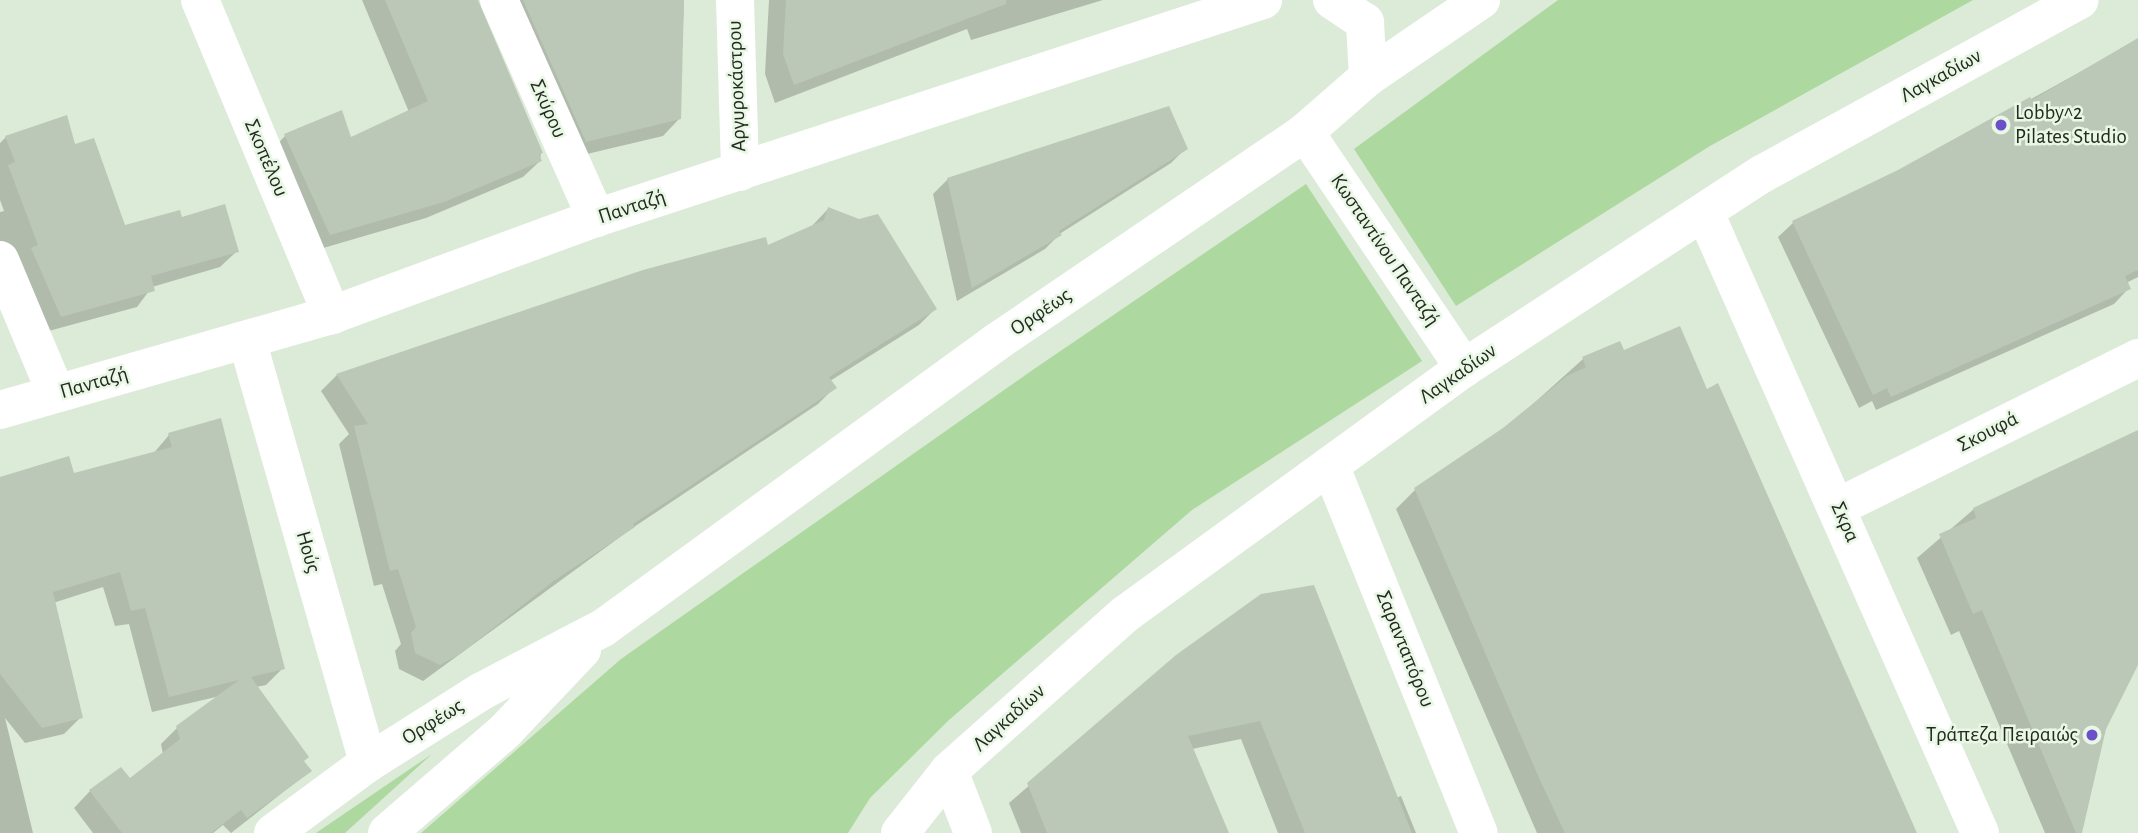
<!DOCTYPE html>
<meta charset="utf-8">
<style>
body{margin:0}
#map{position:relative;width:2138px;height:833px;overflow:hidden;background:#dcead8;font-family:"Alegreya Sans",sans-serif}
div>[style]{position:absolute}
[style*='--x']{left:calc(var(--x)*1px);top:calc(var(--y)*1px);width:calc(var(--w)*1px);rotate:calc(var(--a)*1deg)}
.green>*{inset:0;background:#add9a0}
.shadow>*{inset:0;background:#0003}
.building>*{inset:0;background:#bbc8b7}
.street>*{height:38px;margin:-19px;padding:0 19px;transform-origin:19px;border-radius:19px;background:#fff}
.dots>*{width:19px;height:19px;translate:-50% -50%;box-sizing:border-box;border:4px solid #e9f7e5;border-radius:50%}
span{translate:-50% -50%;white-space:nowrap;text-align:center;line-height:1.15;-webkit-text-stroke:5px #e9f7e5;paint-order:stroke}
.street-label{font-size:21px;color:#242922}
.poi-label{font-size:21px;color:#242922}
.left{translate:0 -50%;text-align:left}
.right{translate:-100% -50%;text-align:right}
</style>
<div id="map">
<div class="green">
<div style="clip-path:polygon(1558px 0,1973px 0,1710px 146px,1456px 306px,1354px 149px)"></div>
<div style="clip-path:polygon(1306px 184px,1422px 361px,1192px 510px,949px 720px,870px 798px,848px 833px,421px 833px,621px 659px,1034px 369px)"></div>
<div style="clip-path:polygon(432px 754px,345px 833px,316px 833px)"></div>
</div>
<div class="shadow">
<div style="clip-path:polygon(362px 0,478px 0,477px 9px,541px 152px,540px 161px,523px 177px,426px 218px,313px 251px,269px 153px,285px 136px,350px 140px,409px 112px)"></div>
<div style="clip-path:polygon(492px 0,684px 0,679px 119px,663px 136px,570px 158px)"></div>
<div style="clip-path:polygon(769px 0,1103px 0,971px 40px,967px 29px,775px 103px,765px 74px)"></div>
<div style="clip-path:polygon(2138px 40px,2138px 277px,2126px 283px,2128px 289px,2114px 304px,1876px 410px,1872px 401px,1859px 408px,1778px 237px,1793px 223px,1899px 172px)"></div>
<div style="clip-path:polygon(6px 137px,115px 240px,181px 219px,237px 251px,220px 267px,152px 287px,137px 307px,45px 332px,0 263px,0 212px,4px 211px,0 200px,0 143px)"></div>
<div style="clip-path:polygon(1185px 149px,1171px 163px,1061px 233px,1045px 249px,957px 301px,933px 194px,948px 179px)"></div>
<div style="clip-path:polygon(828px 209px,935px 309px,919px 325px,830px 381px,834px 388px,818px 404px,631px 529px,423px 681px,399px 669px,395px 651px,401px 644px,382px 584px,374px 586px,339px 444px,349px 434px,321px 391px,337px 375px,767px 247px,811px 227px)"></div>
<div style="clip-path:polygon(1583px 359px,1706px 391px,1916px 833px,1537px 833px,1396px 509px,1415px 490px,1504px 430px)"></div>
<div style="clip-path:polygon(2138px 431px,2138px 663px,2104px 728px,2080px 833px,2045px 833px,1959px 631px,1951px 635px,1917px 558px,1974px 509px)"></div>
<div style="clip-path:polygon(169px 435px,283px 668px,266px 685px,256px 687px,310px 771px,231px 833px,223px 825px,213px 833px,93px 833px,74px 808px,90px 791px,130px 780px,163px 754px,161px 744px,178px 727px,220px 696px,152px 712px,129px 624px,115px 626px,103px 587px,53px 603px,81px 717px,64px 734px,25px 743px,5px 718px,33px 833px,0 833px,0 477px,73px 475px,153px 454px)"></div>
<div style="clip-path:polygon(1177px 657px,1396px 798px,1401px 796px,1416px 833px,1278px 833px,1241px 739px,1192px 749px,1227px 833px,1021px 833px,1009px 803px)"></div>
</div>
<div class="building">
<div style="clip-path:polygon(385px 0,478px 0,543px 153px,539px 154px,542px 161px,444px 202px,330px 235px,284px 134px,342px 110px,351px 137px,428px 101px)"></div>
<div style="clip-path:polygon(523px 0,684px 0,681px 119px,586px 142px)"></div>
<div style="clip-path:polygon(786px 0,1006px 0,1006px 4px,794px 85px,783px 54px)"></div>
<div style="clip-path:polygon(2138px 38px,2138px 270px,2125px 276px,2131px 289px,1891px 397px,1887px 388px,1873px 395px,1792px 221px,1898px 170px,2030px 97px,2032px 100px)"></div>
<div style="clip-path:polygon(1169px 106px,1188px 149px,1059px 231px,1062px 235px,972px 288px,947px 178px)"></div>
<div style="clip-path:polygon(67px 115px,75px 144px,94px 138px,125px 225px,180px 210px,182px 217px,225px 204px,239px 252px,151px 276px,155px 291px,61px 317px,31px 248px,38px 245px,8px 165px,15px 162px,5px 136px)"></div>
<div style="clip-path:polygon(828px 207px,859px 219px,878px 214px,937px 309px,829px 377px,837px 388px,633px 524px,635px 527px,555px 580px,460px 654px,440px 665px,415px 653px,411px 633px,416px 627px,398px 569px,390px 571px,354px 426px,368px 424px,336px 374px,643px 270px,766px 237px,768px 245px,824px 220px)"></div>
<div style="clip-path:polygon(1680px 326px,1707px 389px,1718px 383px,1917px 833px,1565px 833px,1539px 778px,1414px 488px,1503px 428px,1567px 376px,1586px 367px,1582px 357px,1620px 341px,1624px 350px)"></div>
<div style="clip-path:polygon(221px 418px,285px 669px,251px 677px,309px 757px,304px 761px,312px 771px,247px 818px,241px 810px,211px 833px,122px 833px,89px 790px,121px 767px,130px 778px,180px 739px,176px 726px,239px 680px,169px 697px,145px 608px,131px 611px,120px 572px,53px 592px,83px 718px,42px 728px,0 674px,0 477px,69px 456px,74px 473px,172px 447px,168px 433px)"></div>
<div style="clip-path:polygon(2138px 430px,2138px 665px,2106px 729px,2082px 833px,2076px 833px,1982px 610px,1973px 614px,1939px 534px,1976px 518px,1973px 508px)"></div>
<div style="clip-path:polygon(1314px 585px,1412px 833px,1305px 833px,1260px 721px,1188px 736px,1229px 833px,1047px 833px,1027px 783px,1176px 655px,1261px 594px)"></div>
</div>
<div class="street">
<div style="--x:200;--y:0;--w:342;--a:67.3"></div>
<div style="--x:499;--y:0;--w:239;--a:66"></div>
<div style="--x:735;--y:0;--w:172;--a:88.3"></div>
<div style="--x:1332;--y:0;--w:40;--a:34"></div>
<div style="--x:1365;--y:22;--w:55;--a:86.9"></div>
<div style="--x:1305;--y:132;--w:285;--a:56"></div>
<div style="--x:1705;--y:213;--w:678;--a:66.08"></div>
<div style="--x:0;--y:260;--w:144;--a:67.2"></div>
<div style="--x:247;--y:340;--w:440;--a:74"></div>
<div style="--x:0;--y:410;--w:345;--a:-16"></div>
<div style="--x:332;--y:315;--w:281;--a:-20.2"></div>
<div style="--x:596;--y:218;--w:702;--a:-18.1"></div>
<div style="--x:1330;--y:465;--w:397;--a:68"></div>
<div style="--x:1838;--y:507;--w:335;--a:-26.4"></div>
<div style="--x:949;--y:771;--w:66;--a:68.8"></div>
<div style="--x:273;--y:833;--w:118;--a:-36.4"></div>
<div style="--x:368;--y:763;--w:135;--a:-32.3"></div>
<div style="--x:482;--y:691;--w:136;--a:-27.5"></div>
<div style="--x:603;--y:628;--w:485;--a:-36"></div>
<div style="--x:995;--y:343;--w:375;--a:-34.2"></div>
<div style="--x:1305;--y:132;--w:84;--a:-41.1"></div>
<div style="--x:1368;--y:77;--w:137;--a:-34.3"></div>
<div style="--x:387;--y:833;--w:156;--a:-40.8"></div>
<div style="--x:505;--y:731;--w:112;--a:-46.5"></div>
<div style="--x:900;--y:833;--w:79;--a:-51.7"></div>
<div style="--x:949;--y:771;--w:234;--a:-41.7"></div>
<div style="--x:1124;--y:615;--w:420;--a:-36"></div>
<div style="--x:1464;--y:368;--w:356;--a:-33.1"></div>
<div style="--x:1762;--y:174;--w:362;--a:-28.7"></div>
</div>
<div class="dots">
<div style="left:2001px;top:125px;background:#6b50ca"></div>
<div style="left:2092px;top:735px;background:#6b50ca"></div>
</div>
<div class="street-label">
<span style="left:1941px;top:76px;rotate:-29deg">Λαγκαδίων</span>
<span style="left:737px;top:86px;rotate:-92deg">Αργυροκάστρου</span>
<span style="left:548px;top:109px;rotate:66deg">Σκύρου</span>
<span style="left:266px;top:158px;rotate:67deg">Σκοπέλου</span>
<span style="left:632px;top:207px;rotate:-18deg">Πανταζή</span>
<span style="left:1385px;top:250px;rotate:56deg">Κωσταντίνου Πανταζή</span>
<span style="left:1041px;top:312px;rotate:-34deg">Ορφέως</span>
<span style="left:1458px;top:374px;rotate:-35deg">Λαγκαδίων</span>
<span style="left:94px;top:383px;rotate:-16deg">Πανταζή</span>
<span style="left:1988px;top:432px;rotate:-27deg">Σκουφά</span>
<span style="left:1845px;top:522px;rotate:66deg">Σκρα</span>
<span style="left:308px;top:552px;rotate:74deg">Ηούς</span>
<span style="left:1405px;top:649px;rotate:68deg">Σαρανταπόρου</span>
<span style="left:1009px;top:718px;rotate:-42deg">Λαγκαδίων</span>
<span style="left:433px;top:722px;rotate:-32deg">Ορφέως</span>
</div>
<div class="poi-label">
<span class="left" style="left:2015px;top:125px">Lobby^2<br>Pilates Studio</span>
<span class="right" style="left:2078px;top:735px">Τράπεζα Πειραιώς</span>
</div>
</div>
